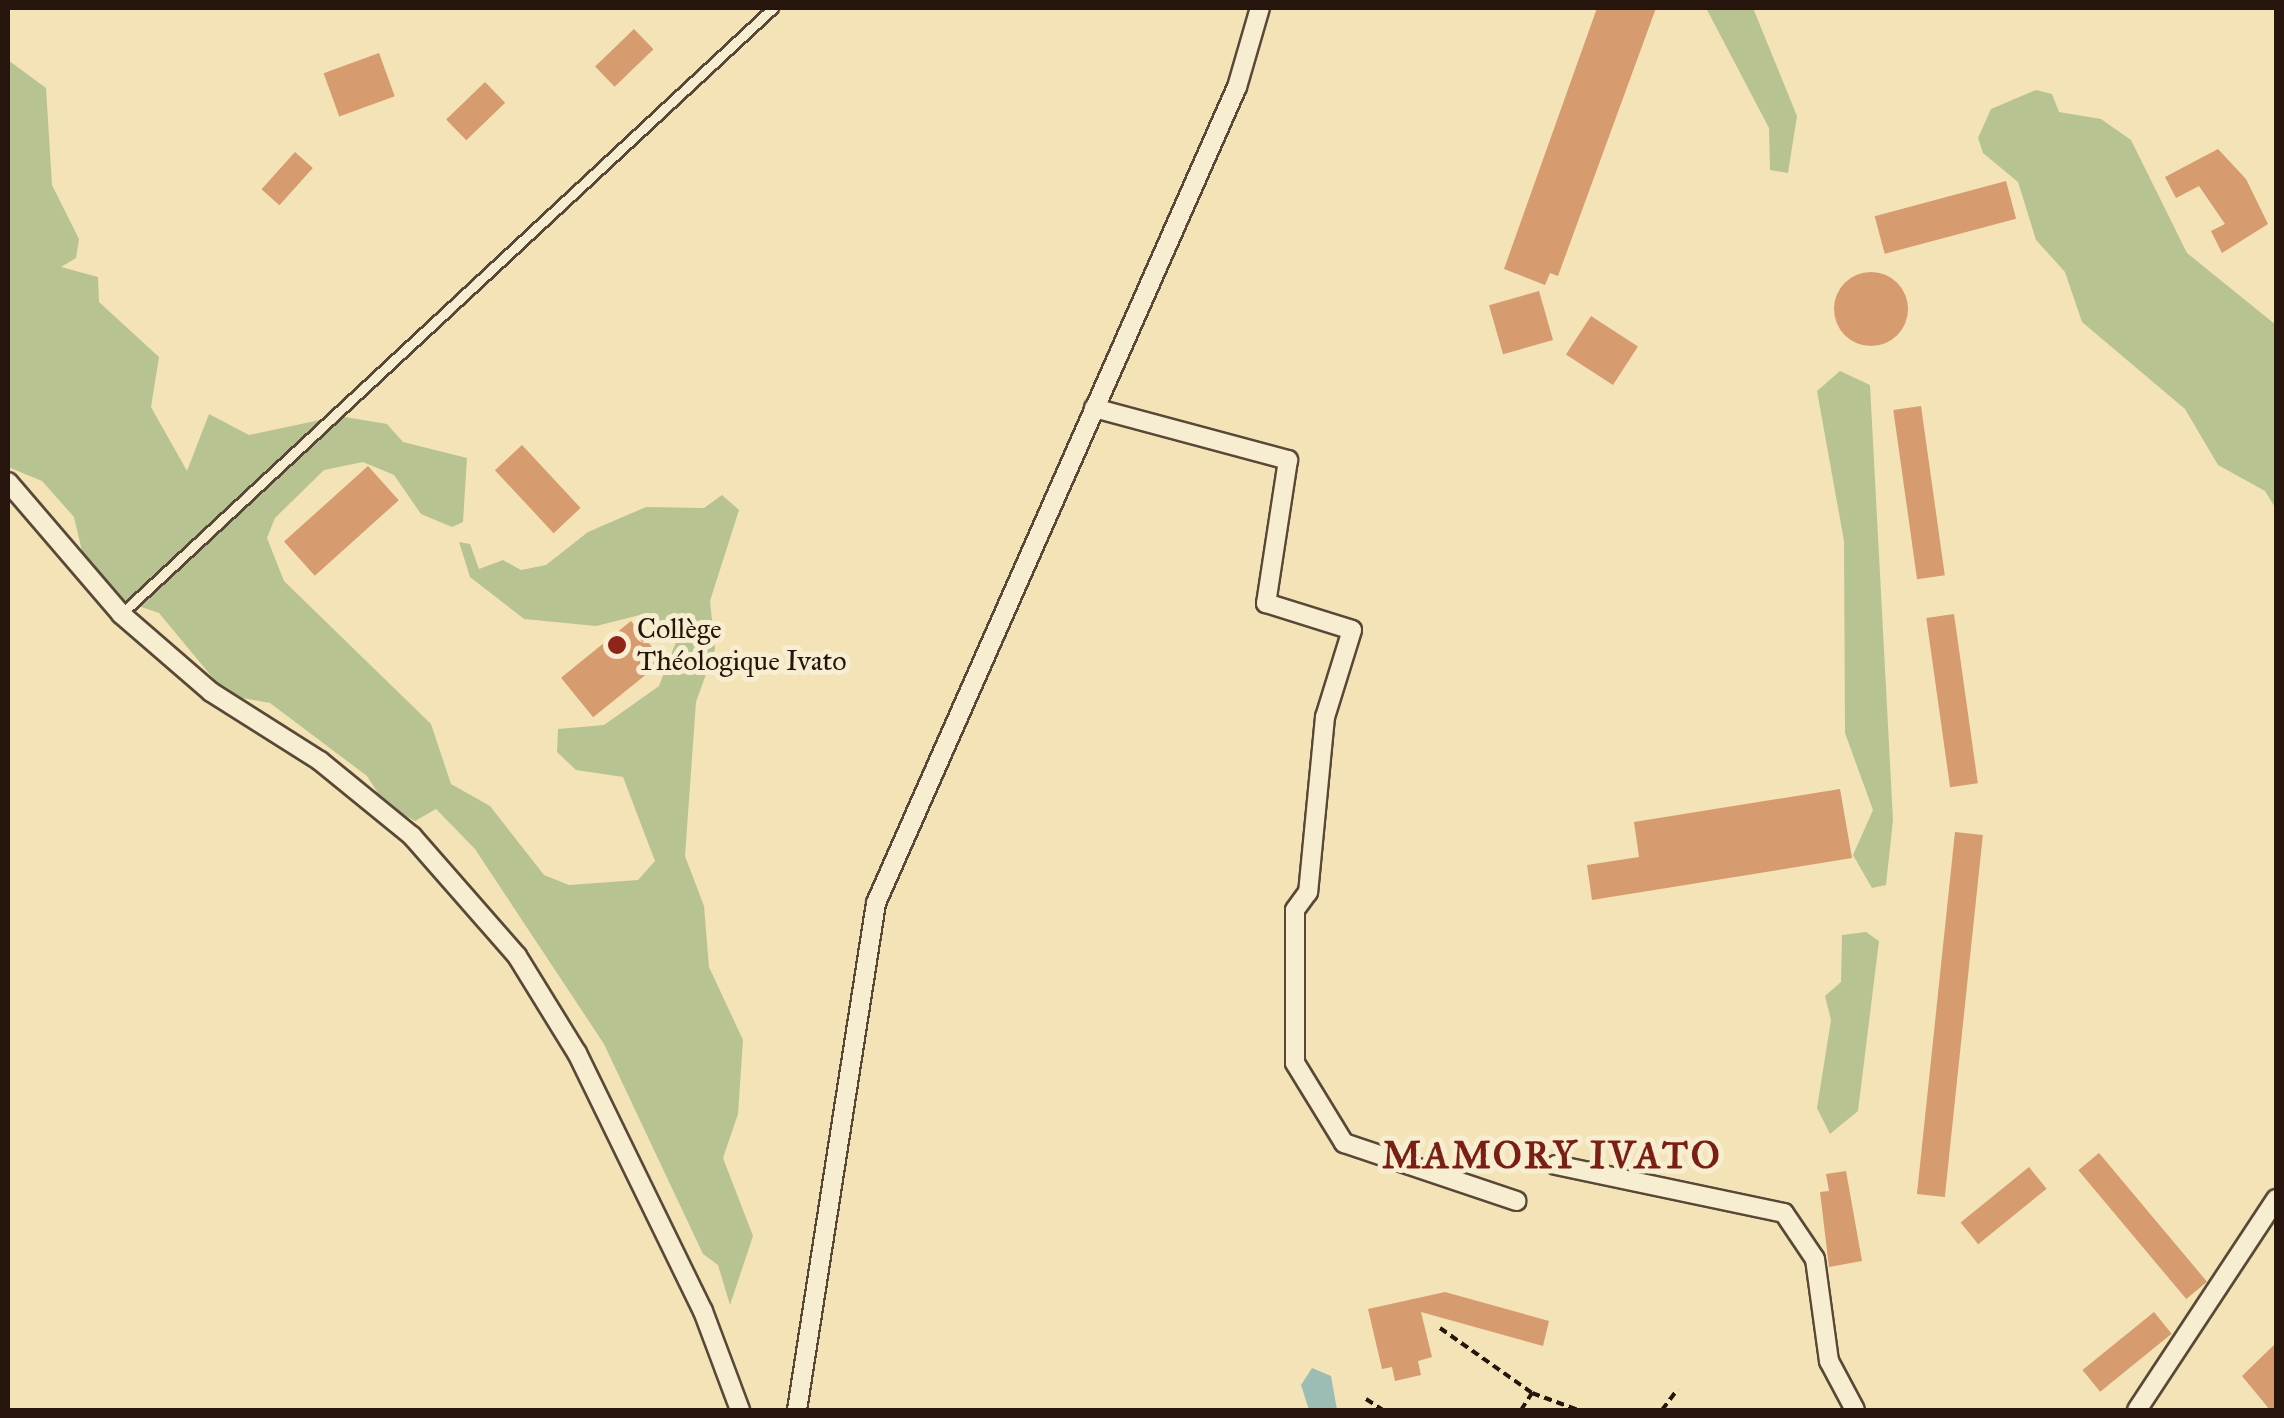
<!DOCTYPE html>
<meta charset="utf-8">
<style>
body{margin:0}
#map{position:relative;width:2284px;height:1418px;overflow:hidden;background:#f3e3b7;font-family:"IM FELL Great Primer",serif}
div>[style]{position:absolute}
[style*='--x']{left:calc(var(--x)*1px);top:calc(var(--y)*1px);width:calc(var(--w)*1px);rotate:calc(var(--a)*1deg)}
.green>*{inset:0;background:#b7c492}
.water>*{inset:0;background:#9cbdb4}
.building>*{inset:0;background:#d69b6f;transform-origin:0 0}
.round{border-radius:50%}
.path>*{height:4px;margin-top:-2px;transform-origin:0;background:repeating-linear-gradient(90deg,#26150c 0 8px,transparent 0 13px)}
.roads{filter:drop-shadow(2px 0 #594837) drop-shadow(-2px 0 #594837) drop-shadow(0 2px #594837) drop-shadow(0 -2px #594837)}
.service>*{height:9px;margin:-4.5px;padding:0 4.5px;transform-origin:4.5px;border-radius:4.5px;background:#f7edd0}
.minor>*{height:18px;margin:-9px;padding:0 9px;transform-origin:9px;border-radius:9px;background:#f7edd0}
.dots>*{width:28px;height:28px;translate:-50% -50%;box-sizing:border-box;border:5px solid #f7edd0;border-radius:50%}
span{translate:-50% -50%;white-space:nowrap;text-align:center;line-height:1.15;-webkit-text-stroke:10px #f7edd0;paint-order:stroke}
.poi-label{font-size:28px;color:#26150c}
.left{translate:0 -50%;text-align:left}
.district-label{font-size:38px;color:#7a1f14;font-weight:700;letter-spacing:2.5px}
.frame{position:absolute;inset:0;border:10px solid #26150c;pointer-events:none}
</style>
<div id="map">
<div class="green">
<div style="clip-path:polygon(1706px 8px,1753px 8px,1797px 116px,1788px 173px,1770px 170px,1769px 128px)"></div>
<div style="clip-path:polygon(8px 60px,46px 88px,52px 185px,79px 239px,76px 258px,61px 267px,98px 277px,99px 302px,159px 357px,151px 407px,187px 471px,209px 414px,249px 435px,339px 416px,387px 424px,403px 442px,467px 458px,463px 522px,452px 527px,421px 514px,394px 475px,363px 462px,324px 470px,275px 518px,267px 538px,284px 581px,431px 724px,451px 784px,490px 806px,544px 875px,569px 885px,638px 880px,655px 861px,623px 777px,576px 770px,557px 752px,558px 729px,604px 725px,659px 686px,676px 642px,640px 615px,596px 626px,524px 619px,470px 577px,459px 542px,470px 544px,479px 569px,503px 560px,521px 570px,546px 565px,588px 532px,646px 507px,704px 508px,722px 495px,739px 510px,710px 601px,715px 649px,696px 702px,685px 856px,704px 906px,709px 967px,743px 1040px,738px 1114px,723px 1158px,753px 1236px,730px 1305px,718px 1265px,703px 1254px,604px 1044px,475px 849px,436px 809px,415px 821px,385px 804px,367px 776px,270px 703px,227px 695px,159px 613px,112px 597px,82px 551px,74px 517px,42px 481px,8px 467px)"></div>
<div style="clip-path:polygon(2036px 90px,2052px 94px,2059px 112px,2101px 119px,2131px 140px,2187px 253px,2276px 325px,2276px 509px,2265px 491px,2218px 465px,2185px 409px,2082px 322px,2065px 272px,2036px 240px,2018px 182px,1983px 153px,1978px 138px,1991px 109px)"></div>
<div style="clip-path:polygon(1840px 371px,1870px 385px,1893px 820px,1886px 885px,1872px 888px,1853px 855px,1873px 810px,1845px 733px,1844px 541px,1817px 391px)"></div>
<div style="clip-path:polygon(1866px 932px,1879px 941px,1858px 1111px,1830px 1134px,1817px 1108px,1831px 1020px,1825px 996px,1841px 982px,1842px 935px)"></div>
</div>
<div class="water">
<div style="clip-path:polygon(1312px 1368px,1331px 1376px,1337px 1410px,1309px 1410px,1301px 1385px)"></div>
</div>
<div class="building">
<div style="clip-path:polygon(1597px 8px,1656px 8px,1558px 276px,1550px 273px,1545px 285px,1504px 269px)"></div>
<div style="left:634px;top:29px;width:28px;height:54px;rotate:46deg"></div>
<div style="left:379px;top:53px;width:46px;height:59px;rotate:70deg"></div>
<div style="left:485px;top:82px;width:29px;height:54px;rotate:46deg"></div>
<div style="clip-path:polygon(2218px 149px,2246px 179px,2268px 224px,2222px 253px,2211px 231px,2225px 224px,2199px 186px,2176px 198px,2165px 177px)"></div>
<div style="left:295px;top:152px;width:24px;height:50px;rotate:42deg"></div>
<div style="left:2006px;top:181px;width:39px;height:136px;rotate:75deg"></div>
<div class="round" style="left:1834px;top:272px;width:74px;height:74px"></div>
<div style="left:1539px;top:291px;width:51px;height:52px;rotate:74deg"></div>
<div style="left:1591px;top:316px;width:56px;height:46px;rotate:33deg"></div>
<div style="left:1921px;top:406px;width:171px;height:28px;rotate:82deg"></div>
<div style="left:522px;top:445px;width:86px;height:37px;rotate:47deg"></div>
<div style="left:368px;top:466px;width:46px;height:113px;rotate:48deg"></div>
<div style="left:1954px;top:614px;width:171px;height:28px;rotate:82deg"></div>
<div style="left:631px;top:621px;width:51px;height:90px;rotate:51deg"></div>
<div style="clip-path:polygon(1840px 789px,1852px 858px,1592px 900px,1587px 865px,1639px 857px,1634px 822px)"></div>
<div style="left:1955px;top:832px;width:28px;height:364px;rotate:6deg"></div>
<div style="left:2099px;top:1153px;width:168px;height:27px;rotate:50deg"></div>
<div style="left:2029px;top:1167px;width:28px;height:88px;rotate:51deg"></div>
<div style="clip-path:polygon(1846px 1171px,1862px 1261px,1829px 1267px,1820px 1192px,1829px 1191px,1826px 1174px)"></div>
<div style="clip-path:polygon(1445px 1292px,1549px 1321px,1543px 1346px,1421px 1312px,1432px 1357px,1418px 1361px,1421px 1375px,1395px 1381px,1392px 1367px,1382px 1369px,1368px 1309px)"></div>
<div style="left:2154px;top:1312px;width:28px;height:92px;rotate:51deg"></div>
<div style="clip-path:polygon(2276px 1343px,2276px 1410px,2270px 1410px,2242px 1376px)"></div>
</div>
<div class="path">
<div style="--x:1440;--y:1328;--w:113;--a:35.2"></div>
<div style="--x:1366;--y:1399;--w:20;--a:33"></div>
<div style="--x:1521;--y:1410;--w:20;--a:-57"></div>
<div style="--x:1532;--y:1393;--w:49;--a:20.3"></div>
<div style="--x:1662;--y:1410;--w:26;--a:-53"></div>
</div>
<div class="roads">
<div class="service">
<div style="--x:121;--y:614;--w:890;--a:-42.91"></div>
</div>
<div class="minor">
<div style="--x:1094;--y:408;--w:201;--a:15"></div>
<div style="--x:1288;--y:460;--w:145;--a:98.7"></div>
<div style="--x:1266;--y:603;--w:90;--a:17.4"></div>
<div style="--x:1352;--y:630;--w:91;--a:107.2"></div>
<div style="--x:1325;--y:717;--w:176;--a:95.5"></div>
<div style="--x:1308;--y:892;--w:22;--a:126"></div>
<div style="--x:1295;--y:910;--w:153;--a:90"></div>
<div style="--x:1295;--y:1063;--w:94;--a:58.5"></div>
<div style="--x:1344;--y:1143;--w:182;--a:18.6"></div>
<div style="--x:8;--y:482;--w:174;--a:49.4"></div>
<div style="--x:121;--y:614;--w:119;--a:40.9"></div>
<div style="--x:211;--y:692;--w:129;--a:32.3"></div>
<div style="--x:320;--y:761;--w:119;--a:39.2"></div>
<div style="--x:412;--y:836;--w:159;--a:48.8"></div>
<div style="--x:517;--y:956;--w:114;--a:58.3"></div>
<div style="--x:577;--y:1053;--w:287;--a:64"></div>
<div style="--x:703;--y:1311;--w:106;--a:69.5"></div>
<div style="--x:1556;--y:1165;--w:233;--a:11.9"></div>
<div style="--x:1784;--y:1213;--w:55;--a:56"></div>
<div style="--x:1815;--y:1259;--w:103;--a:82.2"></div>
<div style="--x:1829;--y:1361;--w:55;--a:62"></div>
<div style="--x:797;--y:1410;--w:513;--a:-81.14"></div>
<div style="--x:876;--y:903;--w:892;--a:-66.14"></div>
<div style="--x:1237;--y:87;--w:82;--a:-73.8"></div>
<div style="--x:2137;--y:1410;--w:253;--a:-56.6"></div>
</div>
</div>
<div class="dots">
<div style="left:617px;top:645px;background:#8f2418"></div>
</div>
<div class="poi-label">
<span class="left" style="left:637px;top:645px">Collège<br>Théologique Ivato</span>
</div>
<div class="district-label">
<span style="left:1552px;top:1156px">MAMORY IVATO</span>
</div>
<div class="frame"></div>
</div>
